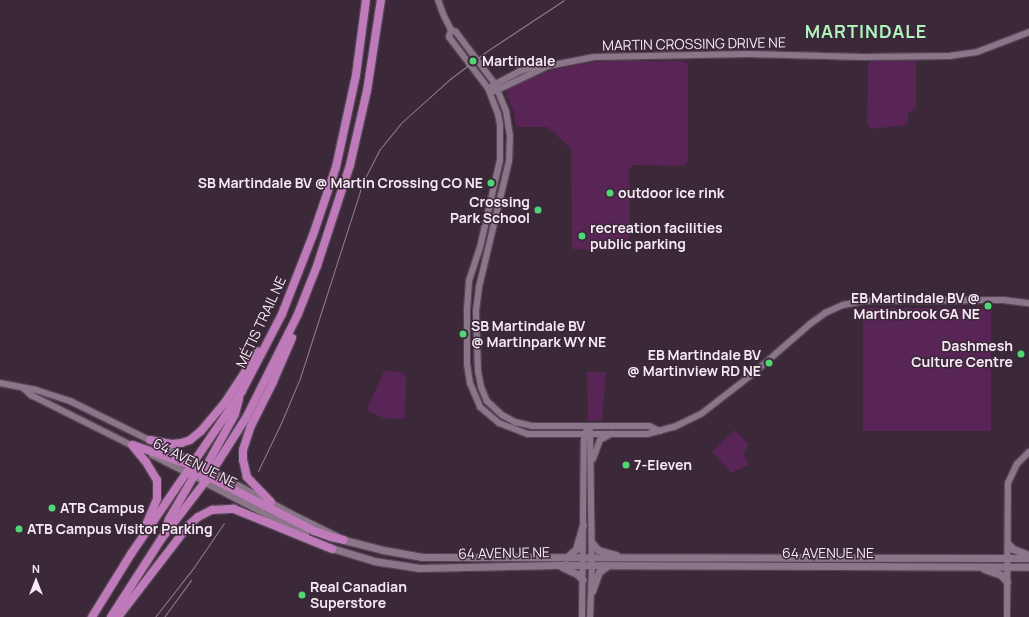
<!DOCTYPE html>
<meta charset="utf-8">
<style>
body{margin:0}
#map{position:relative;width:1029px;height:617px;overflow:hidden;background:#3b2839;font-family:Manrope,sans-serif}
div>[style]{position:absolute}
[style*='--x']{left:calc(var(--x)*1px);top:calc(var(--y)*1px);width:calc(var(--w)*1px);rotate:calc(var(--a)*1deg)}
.green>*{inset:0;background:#592557;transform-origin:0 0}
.roads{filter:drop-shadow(1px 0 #544453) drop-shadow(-1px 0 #544453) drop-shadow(0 1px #544453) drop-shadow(0 -1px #544453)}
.tertiary>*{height:6px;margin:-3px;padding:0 3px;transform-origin:3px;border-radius:3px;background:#8b7589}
.secondary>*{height:7px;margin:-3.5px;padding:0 3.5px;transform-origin:3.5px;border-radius:3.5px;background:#8b7589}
.primary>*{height:8px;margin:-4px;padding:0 4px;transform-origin:4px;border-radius:4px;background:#bf7aba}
.tram>*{height:1px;margin:-0.5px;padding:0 0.5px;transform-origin:0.5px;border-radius:0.5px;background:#8f7f8d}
.dots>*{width:11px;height:11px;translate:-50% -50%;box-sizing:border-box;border:2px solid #3b2839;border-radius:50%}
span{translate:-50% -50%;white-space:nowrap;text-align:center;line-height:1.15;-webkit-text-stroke:3px #3b2839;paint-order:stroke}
.street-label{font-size:14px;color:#f6e9f4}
.poi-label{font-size:14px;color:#f6e9f4;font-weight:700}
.left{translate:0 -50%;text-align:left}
.right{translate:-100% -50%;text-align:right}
.district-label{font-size:18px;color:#aff2bb;font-weight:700;letter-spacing:1px}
.north{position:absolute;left:16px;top:561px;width:40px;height:40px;-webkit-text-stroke:3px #3b2839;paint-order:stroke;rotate:0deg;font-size:11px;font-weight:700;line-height:16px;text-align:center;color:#f6e9f4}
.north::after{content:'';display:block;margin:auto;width:14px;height:18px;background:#f6e9f4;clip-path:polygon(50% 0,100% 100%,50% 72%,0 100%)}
</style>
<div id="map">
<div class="green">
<div style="clip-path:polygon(606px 61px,683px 61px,688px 64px,688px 161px,683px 166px,633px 165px,629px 171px,630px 234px,628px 241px,620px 249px,614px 251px,572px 249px,571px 149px,548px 127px,516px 127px,514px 112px,506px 93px,507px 90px,524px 81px,553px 70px,586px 63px)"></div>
<div style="clip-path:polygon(871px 61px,916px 61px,916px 108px,908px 114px,908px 122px,905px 125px,872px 129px,867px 124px,868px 64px)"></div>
<div style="left:991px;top:308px;width:123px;height:128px;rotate:90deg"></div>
<div style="clip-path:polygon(388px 370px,403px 373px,406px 377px,405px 416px,402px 419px,384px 418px,369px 412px,367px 408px,384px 372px)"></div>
<div style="clip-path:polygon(587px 372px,606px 372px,602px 421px,588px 421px)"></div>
<div style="clip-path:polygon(735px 430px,749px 445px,743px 453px,749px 465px,731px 473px,712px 451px)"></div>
</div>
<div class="roads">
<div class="tertiary">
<div style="--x:438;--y:0;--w:15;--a:70"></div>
<div style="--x:443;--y:14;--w:18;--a:63"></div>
<div style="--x:451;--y:30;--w:7;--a:106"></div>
<div style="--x:449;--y:37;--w:64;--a:52.6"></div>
<div style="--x:488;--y:88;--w:28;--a:69"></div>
<div style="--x:498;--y:114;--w:10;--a:79"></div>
<div style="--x:500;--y:124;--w:36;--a:90"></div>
<div style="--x:500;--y:160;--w:89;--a:102.9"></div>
<div style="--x:480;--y:247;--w:36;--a:108"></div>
<div style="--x:469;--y:281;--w:31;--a:94"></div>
<div style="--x:467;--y:312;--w:52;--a:90"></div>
<div style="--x:467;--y:364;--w:19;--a:81"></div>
<div style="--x:470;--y:383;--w:26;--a:67"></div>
<div style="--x:480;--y:407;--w:25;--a:40"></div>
<div style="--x:499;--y:423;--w:31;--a:21"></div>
<div style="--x:528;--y:434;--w:119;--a:0"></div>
<div style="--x:647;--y:434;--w:28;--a:-15"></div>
<div style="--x:674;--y:427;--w:30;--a:-26"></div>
<div style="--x:701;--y:414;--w:62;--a:-37.8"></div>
<div style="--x:750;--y:376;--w:79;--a:-40.9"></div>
<div style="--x:810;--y:324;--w:19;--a:-36"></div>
<div style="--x:825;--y:313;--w:20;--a:-24"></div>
<div style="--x:843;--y:305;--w:20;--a:-11"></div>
<div style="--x:863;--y:301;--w:140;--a:-0.4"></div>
<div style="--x:1003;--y:300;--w:26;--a:7"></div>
<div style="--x:451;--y:30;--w:5;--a:22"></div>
<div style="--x:456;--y:32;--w:65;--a:53.1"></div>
<div style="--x:495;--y:84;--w:29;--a:68"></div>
<div style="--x:506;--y:111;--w:24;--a:81"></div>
<div style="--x:510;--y:135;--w:26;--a:92"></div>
<div style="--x:509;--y:161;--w:130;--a:103.4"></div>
<div style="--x:479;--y:287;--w:24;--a:97"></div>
<div style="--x:476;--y:311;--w:60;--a:88.1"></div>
<div style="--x:478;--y:371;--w:16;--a:79"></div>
<div style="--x:481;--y:387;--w:15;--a:67"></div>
<div style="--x:487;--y:401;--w:21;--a:43"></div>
<div style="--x:502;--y:415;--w:15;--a:28"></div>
<div style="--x:515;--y:422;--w:18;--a:13"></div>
<div style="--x:533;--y:426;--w:116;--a:0"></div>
<div style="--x:649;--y:426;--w:12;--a:24"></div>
<div style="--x:492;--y:86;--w:32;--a:-28"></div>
<div style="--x:520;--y:71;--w:18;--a:-16"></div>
<div style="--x:537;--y:66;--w:9;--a:0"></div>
<div style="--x:495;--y:91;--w:59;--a:-25.3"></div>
<div style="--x:548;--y:66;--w:47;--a:-11.1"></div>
<div style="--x:594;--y:57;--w:154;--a:-1.1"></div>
<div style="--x:748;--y:54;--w:115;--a:1.5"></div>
<div style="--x:863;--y:57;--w:86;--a:-0.7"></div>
<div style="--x:949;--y:56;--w:28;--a:-8"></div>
<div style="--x:977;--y:52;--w:56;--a:-21"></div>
<div style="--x:0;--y:383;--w:37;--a:11"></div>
<div style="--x:36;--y:390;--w:36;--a:18"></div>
<div style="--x:70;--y:401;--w:138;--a:26.2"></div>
<div style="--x:23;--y:388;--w:11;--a:41"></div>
<div style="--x:31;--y:395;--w:116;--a:26.6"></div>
<div style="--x:590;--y:431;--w:135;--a:89.2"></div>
<div style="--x:592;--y:566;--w:51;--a:92.2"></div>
<div style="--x:152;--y:455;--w:59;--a:27"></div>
<div style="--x:593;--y:459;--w:20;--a:-70"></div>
<div style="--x:600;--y:440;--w:13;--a:-29"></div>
<div style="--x:582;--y:617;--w:177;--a:-89.4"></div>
<div style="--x:584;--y:440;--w:9;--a:-77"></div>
<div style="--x:1007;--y:617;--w:134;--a:-89.6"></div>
<div style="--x:1008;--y:483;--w:21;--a:-65"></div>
<div style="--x:1017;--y:464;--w:17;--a:-45"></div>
</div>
<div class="secondary">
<div style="--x:194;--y:462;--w:117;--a:28.1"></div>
<div style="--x:297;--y:517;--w:52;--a:26.1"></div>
<div style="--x:344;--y:540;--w:40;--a:14.4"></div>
<div style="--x:383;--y:550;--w:40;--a:10"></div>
<div style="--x:422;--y:557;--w:607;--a:0.09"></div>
<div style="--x:205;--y:482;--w:113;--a:27.5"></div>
<div style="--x:592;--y:543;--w:9;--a:49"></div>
<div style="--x:598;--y:550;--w:19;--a:16"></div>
<div style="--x:1008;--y:544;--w:7;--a:45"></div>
<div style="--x:1013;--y:549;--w:17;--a:21"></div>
<div style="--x:328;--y:547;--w:48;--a:16.9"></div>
<div style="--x:374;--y:561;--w:46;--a:8.8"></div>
<div style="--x:419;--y:568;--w:137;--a:-1.3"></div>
<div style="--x:556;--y:565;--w:473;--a:0.2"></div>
<div style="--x:566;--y:558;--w:13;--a:-42"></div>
<div style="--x:576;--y:549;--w:25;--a:-74"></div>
<div style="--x:562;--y:567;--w:17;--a:25"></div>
<div style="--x:577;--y:574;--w:8;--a:45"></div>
<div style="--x:984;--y:569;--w:18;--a:19"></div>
<div style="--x:1001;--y:575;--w:9;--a:49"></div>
<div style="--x:592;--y:591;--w:20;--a:-70"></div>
<div style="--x:599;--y:572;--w:10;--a:-37"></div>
</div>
<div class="primary">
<div style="--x:150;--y:440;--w:22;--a:10"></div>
<div style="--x:172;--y:444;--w:9;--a:-6"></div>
<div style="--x:181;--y:443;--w:9;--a:-18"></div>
<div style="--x:190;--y:440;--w:14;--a:-39"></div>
<div style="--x:201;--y:431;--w:39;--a:-50"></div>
<div style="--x:226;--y:401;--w:59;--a:-56.9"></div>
<div style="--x:132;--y:445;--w:22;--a:51"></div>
<div style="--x:146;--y:462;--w:21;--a:59"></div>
<div style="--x:157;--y:480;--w:19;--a:90"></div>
<div style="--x:157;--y:499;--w:33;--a:113"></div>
<div style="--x:133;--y:445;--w:66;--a:19.5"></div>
<div style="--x:188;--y:473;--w:7;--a:0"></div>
<div style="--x:195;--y:473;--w:19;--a:18"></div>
<div style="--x:213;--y:479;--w:114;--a:27.2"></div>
<div style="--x:314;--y:531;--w:18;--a:19"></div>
<div style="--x:331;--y:537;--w:13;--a:13"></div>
<div style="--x:203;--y:479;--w:7;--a:-90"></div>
<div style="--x:203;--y:472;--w:66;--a:-61.1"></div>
<div style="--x:235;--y:414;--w:16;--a:-75"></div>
<div style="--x:271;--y:502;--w:35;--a:-134"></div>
<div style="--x:247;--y:477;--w:17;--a:-103"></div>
<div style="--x:243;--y:460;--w:10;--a:-90"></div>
<div style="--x:243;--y:450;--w:25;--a:-72"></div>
<div style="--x:251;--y:426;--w:49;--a:-63.4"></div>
<div style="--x:273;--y:382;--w:48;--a:-66.6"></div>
<div style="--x:165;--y:530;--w:12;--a:-70"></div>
<div style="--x:169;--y:519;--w:50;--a:-59.8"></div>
<div style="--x:194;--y:476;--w:7;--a:-82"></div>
<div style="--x:92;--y:617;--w:74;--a:-58.2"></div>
<div style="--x:131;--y:554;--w:197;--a:-55.7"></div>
<div style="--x:242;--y:391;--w:87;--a:-62.5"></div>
<div style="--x:282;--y:314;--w:85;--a:-68.6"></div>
<div style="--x:313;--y:235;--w:72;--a:-71.3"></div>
<div style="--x:336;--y:167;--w:94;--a:-77.7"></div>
<div style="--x:356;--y:75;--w:76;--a:-82.4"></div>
<div style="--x:111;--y:617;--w:94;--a:-57.2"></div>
<div style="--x:162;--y:538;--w:71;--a:-52.5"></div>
<div style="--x:205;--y:482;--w:76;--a:-57.4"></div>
<div style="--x:246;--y:418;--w:116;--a:-63.4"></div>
<div style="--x:298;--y:314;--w:52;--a:-68.4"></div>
<div style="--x:317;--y:266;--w:106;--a:-71.9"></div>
<div style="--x:350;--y:165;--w:76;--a:-77.1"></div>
<div style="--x:367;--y:91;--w:92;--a:-81.3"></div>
<div style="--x:118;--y:617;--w:115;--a:-52.4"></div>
<div style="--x:188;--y:526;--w:13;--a:-42"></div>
<div style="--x:198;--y:517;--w:16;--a:-27"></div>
<div style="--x:212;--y:510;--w:22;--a:-3"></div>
<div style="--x:234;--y:509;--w:106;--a:22.2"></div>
</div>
</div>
<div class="tram">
<div style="--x:258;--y:471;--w:53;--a:-64.4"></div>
<div style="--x:281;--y:423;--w:49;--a:-67.1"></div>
<div style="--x:300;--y:378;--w:206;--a:-72.2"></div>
<div style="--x:363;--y:182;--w:37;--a:-63"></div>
<div style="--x:380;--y:149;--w:33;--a:-51"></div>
<div style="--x:401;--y:123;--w:66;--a:-41.9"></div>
<div style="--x:450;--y:79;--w:46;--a:-37.1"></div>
<div style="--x:487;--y:51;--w:92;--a:-33.5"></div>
<div style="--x:155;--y:617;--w:63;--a:-52"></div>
<div style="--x:194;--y:567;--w:53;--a:-55.7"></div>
<div style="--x:164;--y:617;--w:46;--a:-53.9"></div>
</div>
<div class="dots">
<div style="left:473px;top:61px;background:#4fd675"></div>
<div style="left:491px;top:183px;background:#4fd675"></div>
<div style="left:610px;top:193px;background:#4fd675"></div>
<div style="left:538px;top:210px;background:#4fd675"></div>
<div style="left:582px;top:236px;background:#4fd675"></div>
<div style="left:988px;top:306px;background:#4fd675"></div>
<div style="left:463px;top:334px;background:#4fd675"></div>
<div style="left:1021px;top:354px;background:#4fd675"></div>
<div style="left:769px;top:363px;background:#4fd675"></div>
<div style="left:626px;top:465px;background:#4fd675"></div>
<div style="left:52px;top:508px;background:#4fd675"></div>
<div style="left:19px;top:529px;background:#4fd675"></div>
<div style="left:302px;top:595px;background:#4fd675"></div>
</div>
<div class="street-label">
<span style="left:694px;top:44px;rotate:-1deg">MARTIN CROSSING DRIVE NE</span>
<span style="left:261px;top:322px;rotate:-65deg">MÉTIS TRAIL NE</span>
<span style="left:195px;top:463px;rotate:27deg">64 AVENUE NE</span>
<span style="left:504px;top:553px;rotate:-1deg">64 AVENUE NE</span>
<span style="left:828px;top:553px">64 AVENUE NE</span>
</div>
<div class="poi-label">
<span class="left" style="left:482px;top:61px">Martindale</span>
<span class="right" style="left:483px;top:183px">SB Martindale BV @ Martin Crossing CO NE</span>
<span class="left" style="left:618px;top:193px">outdoor ice rink</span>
<span class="right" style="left:530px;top:210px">Crossing<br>Park School</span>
<span class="left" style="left:590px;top:236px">recreation facilities<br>public parking</span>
<span class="right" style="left:980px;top:306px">EB Martindale BV @<br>Martinbrook GA NE</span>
<span class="left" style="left:471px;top:334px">SB Martindale BV<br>@ Martinpark WY NE</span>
<span class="right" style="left:1013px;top:354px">Dashmesh<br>Culture Centre</span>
<span class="right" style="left:761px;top:363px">EB Martindale BV<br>@ Martinview RD NE</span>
<span class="left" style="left:634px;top:465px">7-Eleven</span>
<span class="left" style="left:60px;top:508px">ATB Campus</span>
<span class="left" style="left:27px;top:529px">ATB Campus Visitor Parking</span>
<span class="left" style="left:310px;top:595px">Real Canadian<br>Superstore</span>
</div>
<div class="district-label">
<span style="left:866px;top:31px">MARTINDALE</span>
</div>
<div class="north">N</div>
</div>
